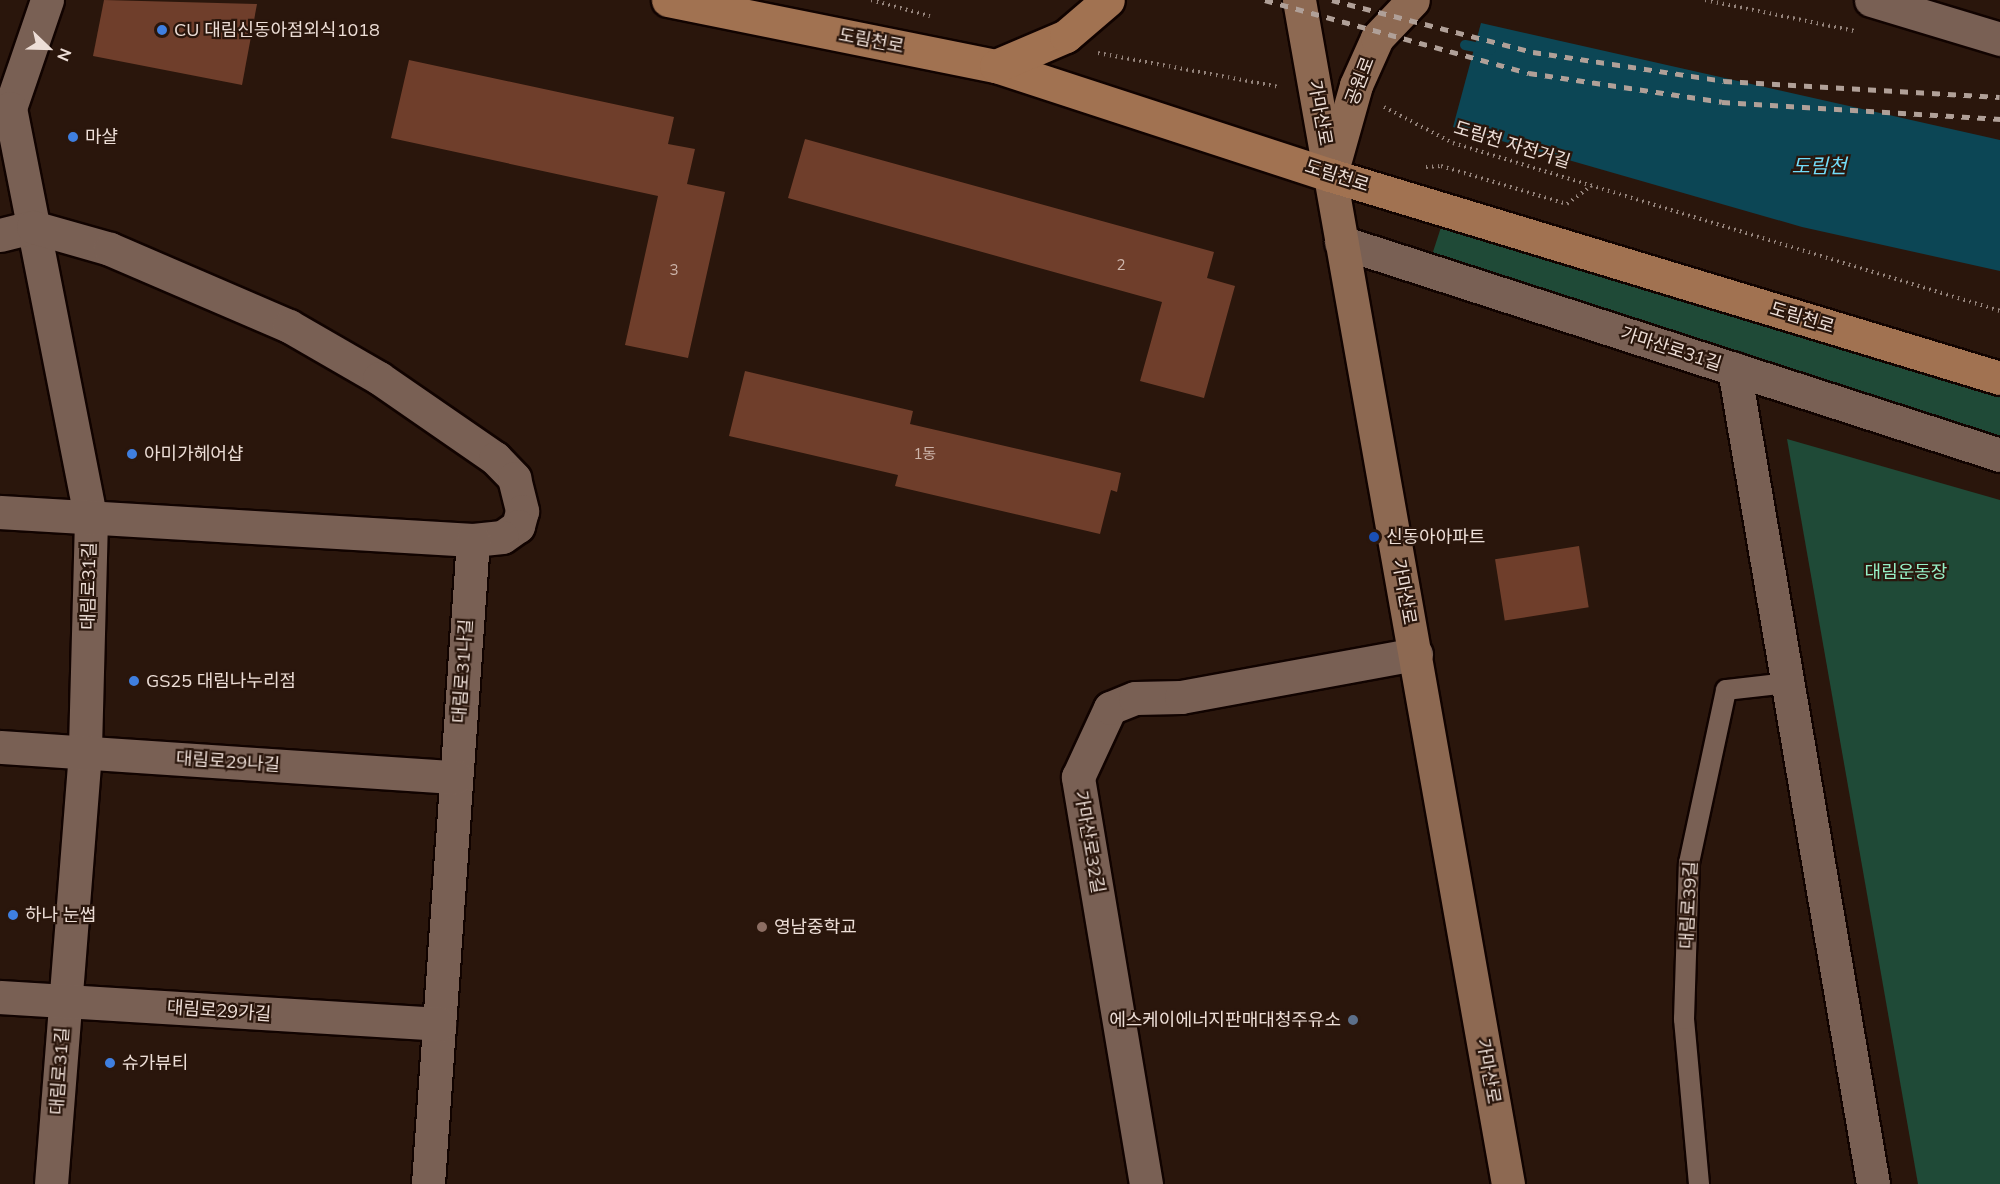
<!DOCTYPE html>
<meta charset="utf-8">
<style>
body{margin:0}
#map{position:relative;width:2000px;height:1184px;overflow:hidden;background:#2a160c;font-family:Mulish,"Noto Sans KR",sans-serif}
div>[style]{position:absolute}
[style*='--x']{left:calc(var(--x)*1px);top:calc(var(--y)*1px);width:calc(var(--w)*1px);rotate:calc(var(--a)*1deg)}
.green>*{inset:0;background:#1f4a37}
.water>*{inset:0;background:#0c4655}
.stream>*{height:10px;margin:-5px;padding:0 5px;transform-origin:5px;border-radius:5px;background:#0c4655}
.building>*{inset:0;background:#6f3e2b;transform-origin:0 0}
.path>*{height:4px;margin-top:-2px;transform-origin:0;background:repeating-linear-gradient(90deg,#94837b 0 1.5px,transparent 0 6px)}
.roads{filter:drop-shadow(2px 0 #110300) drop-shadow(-2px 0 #110300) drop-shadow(0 2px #110300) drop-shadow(0 -2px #110300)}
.service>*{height:20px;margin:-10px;padding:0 10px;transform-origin:10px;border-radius:10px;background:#796054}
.minor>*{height:33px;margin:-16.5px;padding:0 16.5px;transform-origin:16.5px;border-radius:16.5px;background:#796054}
.secondary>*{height:33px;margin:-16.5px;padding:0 16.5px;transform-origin:16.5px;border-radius:16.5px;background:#8d6952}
.primary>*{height:33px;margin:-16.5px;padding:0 16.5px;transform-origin:16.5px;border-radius:16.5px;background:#a17251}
.rail>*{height:4.5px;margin-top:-2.25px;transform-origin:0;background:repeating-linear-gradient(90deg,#b0a098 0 8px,transparent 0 16px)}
.dots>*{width:16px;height:16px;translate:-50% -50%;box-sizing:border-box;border:3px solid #2a160c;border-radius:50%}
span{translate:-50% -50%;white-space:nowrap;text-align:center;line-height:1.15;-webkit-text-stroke:4.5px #2a160c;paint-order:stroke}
.number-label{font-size:15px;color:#ceb6ac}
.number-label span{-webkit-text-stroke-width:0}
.poi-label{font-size:18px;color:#edded7}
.left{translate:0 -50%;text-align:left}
.right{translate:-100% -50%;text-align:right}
.street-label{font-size:18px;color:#edded7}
.park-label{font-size:18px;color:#96f0c6}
.water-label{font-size:20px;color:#73ddfa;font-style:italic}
.north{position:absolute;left:18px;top:18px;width:60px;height:60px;-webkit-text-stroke:4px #2a160c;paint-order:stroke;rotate:113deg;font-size:16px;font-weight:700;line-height:24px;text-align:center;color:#edded7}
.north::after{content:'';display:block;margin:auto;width:21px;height:27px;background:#edded7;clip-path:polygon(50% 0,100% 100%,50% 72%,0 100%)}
</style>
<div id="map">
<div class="green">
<div style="clip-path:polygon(1443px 221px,2000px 391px,2000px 436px,1432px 255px)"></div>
<div style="clip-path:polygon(1787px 439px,2000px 500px,2000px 1184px,1918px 1184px)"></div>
</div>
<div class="water">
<div style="clip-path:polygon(1481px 23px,2000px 140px,2000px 271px,1802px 227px,1453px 127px)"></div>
</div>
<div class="stream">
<div style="--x:1465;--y:45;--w:26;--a:11"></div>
</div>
<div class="building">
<div style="clip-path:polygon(104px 0,257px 4px,242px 85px,93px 56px)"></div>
<div style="clip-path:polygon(409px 60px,674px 117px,668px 144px,695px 149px,687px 184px,725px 192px,688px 358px,625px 345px,658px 196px,391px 138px)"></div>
<div style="clip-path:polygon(805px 139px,1214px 252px,1207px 278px,1235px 286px,1204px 398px,1140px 381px,1162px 302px,788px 198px)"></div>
<div style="clip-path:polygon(745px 371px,913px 411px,910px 424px,1121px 473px,1117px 492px,1111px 490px,1100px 534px,895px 486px,898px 475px,729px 436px)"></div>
<div style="left:1579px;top:546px;width:62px;height:85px;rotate:81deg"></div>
</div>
<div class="path">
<div style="--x:871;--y:0;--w:61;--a:15.2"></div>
<div style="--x:1705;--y:0;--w:153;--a:11.7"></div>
<div style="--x:1098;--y:53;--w:184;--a:10.6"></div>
<div style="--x:1384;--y:107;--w:78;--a:27.6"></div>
<div style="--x:1453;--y:143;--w:572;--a:17.07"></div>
<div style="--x:1426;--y:167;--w:15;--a:-4"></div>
<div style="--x:1441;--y:166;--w:132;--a:16.8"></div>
<div style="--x:1567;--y:204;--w:31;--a:-37"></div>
</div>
<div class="roads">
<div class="service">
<div style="--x:1699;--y:1184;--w:166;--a:-95.2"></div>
<div style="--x:1684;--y:1019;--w:156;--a:-88.2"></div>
<div style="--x:1689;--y:863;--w:177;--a:-77.9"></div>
<div style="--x:1726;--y:690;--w:61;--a:-6.5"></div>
</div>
<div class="minor">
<div style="--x:47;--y:0;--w:114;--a:108.9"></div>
<div style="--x:10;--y:108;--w:419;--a:78.9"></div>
<div style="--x:91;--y:519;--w:233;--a:91.5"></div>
<div style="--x:85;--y:752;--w:433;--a:94.5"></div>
<div style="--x:1871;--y:0;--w:135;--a:16.8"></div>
<div style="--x:0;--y:235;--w:34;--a:-14"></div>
<div style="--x:33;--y:227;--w:80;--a:15.9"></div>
<div style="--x:110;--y:249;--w:195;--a:23.3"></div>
<div style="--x:289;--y:326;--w:104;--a:30"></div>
<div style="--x:379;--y:378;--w:141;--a:34.6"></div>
<div style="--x:495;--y:458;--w:28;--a:46"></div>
<div style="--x:514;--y:478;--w:34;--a:76"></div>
<div style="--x:522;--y:511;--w:16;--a:105"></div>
<div style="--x:518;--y:526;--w:19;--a:145"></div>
<div style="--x:502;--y:537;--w:29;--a:174"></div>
<div style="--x:1341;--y:242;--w:693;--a:17.91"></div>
<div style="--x:1734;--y:369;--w:827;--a:80.32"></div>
<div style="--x:0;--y:512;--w:474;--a:3.4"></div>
<div style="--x:473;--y:540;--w:646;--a:94"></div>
<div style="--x:0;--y:747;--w:457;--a:3.8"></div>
<div style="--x:0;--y:997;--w:440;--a:3.5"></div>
<div style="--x:1146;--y:1184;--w:413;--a:-99.5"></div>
<div style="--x:1078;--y:777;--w:76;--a:-65.1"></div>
<div style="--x:1110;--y:708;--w:27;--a:-22"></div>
<div style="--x:1135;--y:698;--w:46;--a:-1.2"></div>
<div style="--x:1181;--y:697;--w:239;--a:-10.4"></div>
</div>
<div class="secondary">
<div style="--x:1299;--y:0;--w:1202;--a:79.99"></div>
<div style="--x:1333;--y:167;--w:85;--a:-74.3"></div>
<div style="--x:1356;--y:85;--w:51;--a:-65.9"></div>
<div style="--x:1377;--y:38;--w:52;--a:-46.5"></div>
</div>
<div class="primary">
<div style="--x:668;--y:0;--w:335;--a:11.4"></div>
<div style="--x:996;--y:66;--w:351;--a:18.1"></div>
<div style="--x:1330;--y:175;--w:700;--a:16.86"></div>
<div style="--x:996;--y:66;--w:76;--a:-23.2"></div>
<div style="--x:1066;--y:36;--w:55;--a:-40.6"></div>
</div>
</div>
<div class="rail">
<div style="--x:1265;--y:0;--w:274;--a:15.5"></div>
<div style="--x:1529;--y:73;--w:195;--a:8.5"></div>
<div style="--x:1722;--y:102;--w:279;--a:3.5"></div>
<div style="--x:1332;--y:0;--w:208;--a:14.5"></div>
<div style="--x:1533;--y:52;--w:193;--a:8.6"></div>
<div style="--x:1724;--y:81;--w:276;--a:3.3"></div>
</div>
<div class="dots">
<div style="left:162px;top:30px;background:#3f7fe0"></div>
<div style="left:73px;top:137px;background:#3f7fe0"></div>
<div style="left:132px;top:454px;background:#3f7fe0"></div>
<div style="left:1374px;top:537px;background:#1a4fb4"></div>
<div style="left:134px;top:681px;background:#3f7fe0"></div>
<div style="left:13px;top:915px;background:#3f7fe0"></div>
<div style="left:762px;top:927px;background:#8d6e63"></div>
<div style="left:1353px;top:1020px;background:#5c6f8a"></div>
<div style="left:110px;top:1063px;background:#3f7fe0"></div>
</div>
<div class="number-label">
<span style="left:1121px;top:265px">2</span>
<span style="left:674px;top:270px">3</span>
<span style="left:925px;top:454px">1동</span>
</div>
<div class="poi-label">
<span class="left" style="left:174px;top:30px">CU 대림신동아점외식1018</span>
<span class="left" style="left:85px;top:137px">마샬</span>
<span class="left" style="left:144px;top:454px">아미가헤어샵</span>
<span class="left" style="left:1386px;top:537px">신동아아파트</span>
<span class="left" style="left:146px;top:681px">GS25 대림나누리점</span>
<span class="left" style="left:25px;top:915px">하나 눈썹</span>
<span class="left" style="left:774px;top:927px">영남중학교</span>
<span class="right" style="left:1341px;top:1020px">에스케이에너지판매대청주유소</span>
<span class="left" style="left:122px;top:1063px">슈가뷰티</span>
</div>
<div class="street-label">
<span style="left:871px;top:41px;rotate:11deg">도림천로</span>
<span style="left:1360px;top:81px;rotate:-69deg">공원로</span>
<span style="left:1320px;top:113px;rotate:80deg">가마산로</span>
<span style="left:1512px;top:145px;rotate:17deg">도림천 자전거길</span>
<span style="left:1337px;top:176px;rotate:18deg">도림천로</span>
<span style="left:1802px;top:318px;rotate:17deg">도림천로</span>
<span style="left:1671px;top:349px;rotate:18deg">가마산로31길</span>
<span style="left:89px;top:586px;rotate:-89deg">대림로31길</span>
<span style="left:1404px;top:592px;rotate:80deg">가마산로</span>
<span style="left:463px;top:671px;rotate:-86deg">대림로31나길</span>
<span style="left:228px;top:762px;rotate:4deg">대림로29나길</span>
<span style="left:1089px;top:842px;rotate:80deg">가마산로32길</span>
<span style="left:1689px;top:905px;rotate:-87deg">대림로39길</span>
<span style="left:219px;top:1011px;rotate:4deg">대림로29가길</span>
<span style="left:60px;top:1071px;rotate:-86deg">대림로31길</span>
<span style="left:1488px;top:1071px;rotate:80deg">가마산로</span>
</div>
<div class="park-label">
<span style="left:1906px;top:572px">대림운동장</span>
</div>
<div class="water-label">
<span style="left:1819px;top:165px">도림천</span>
</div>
<div class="north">N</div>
</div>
